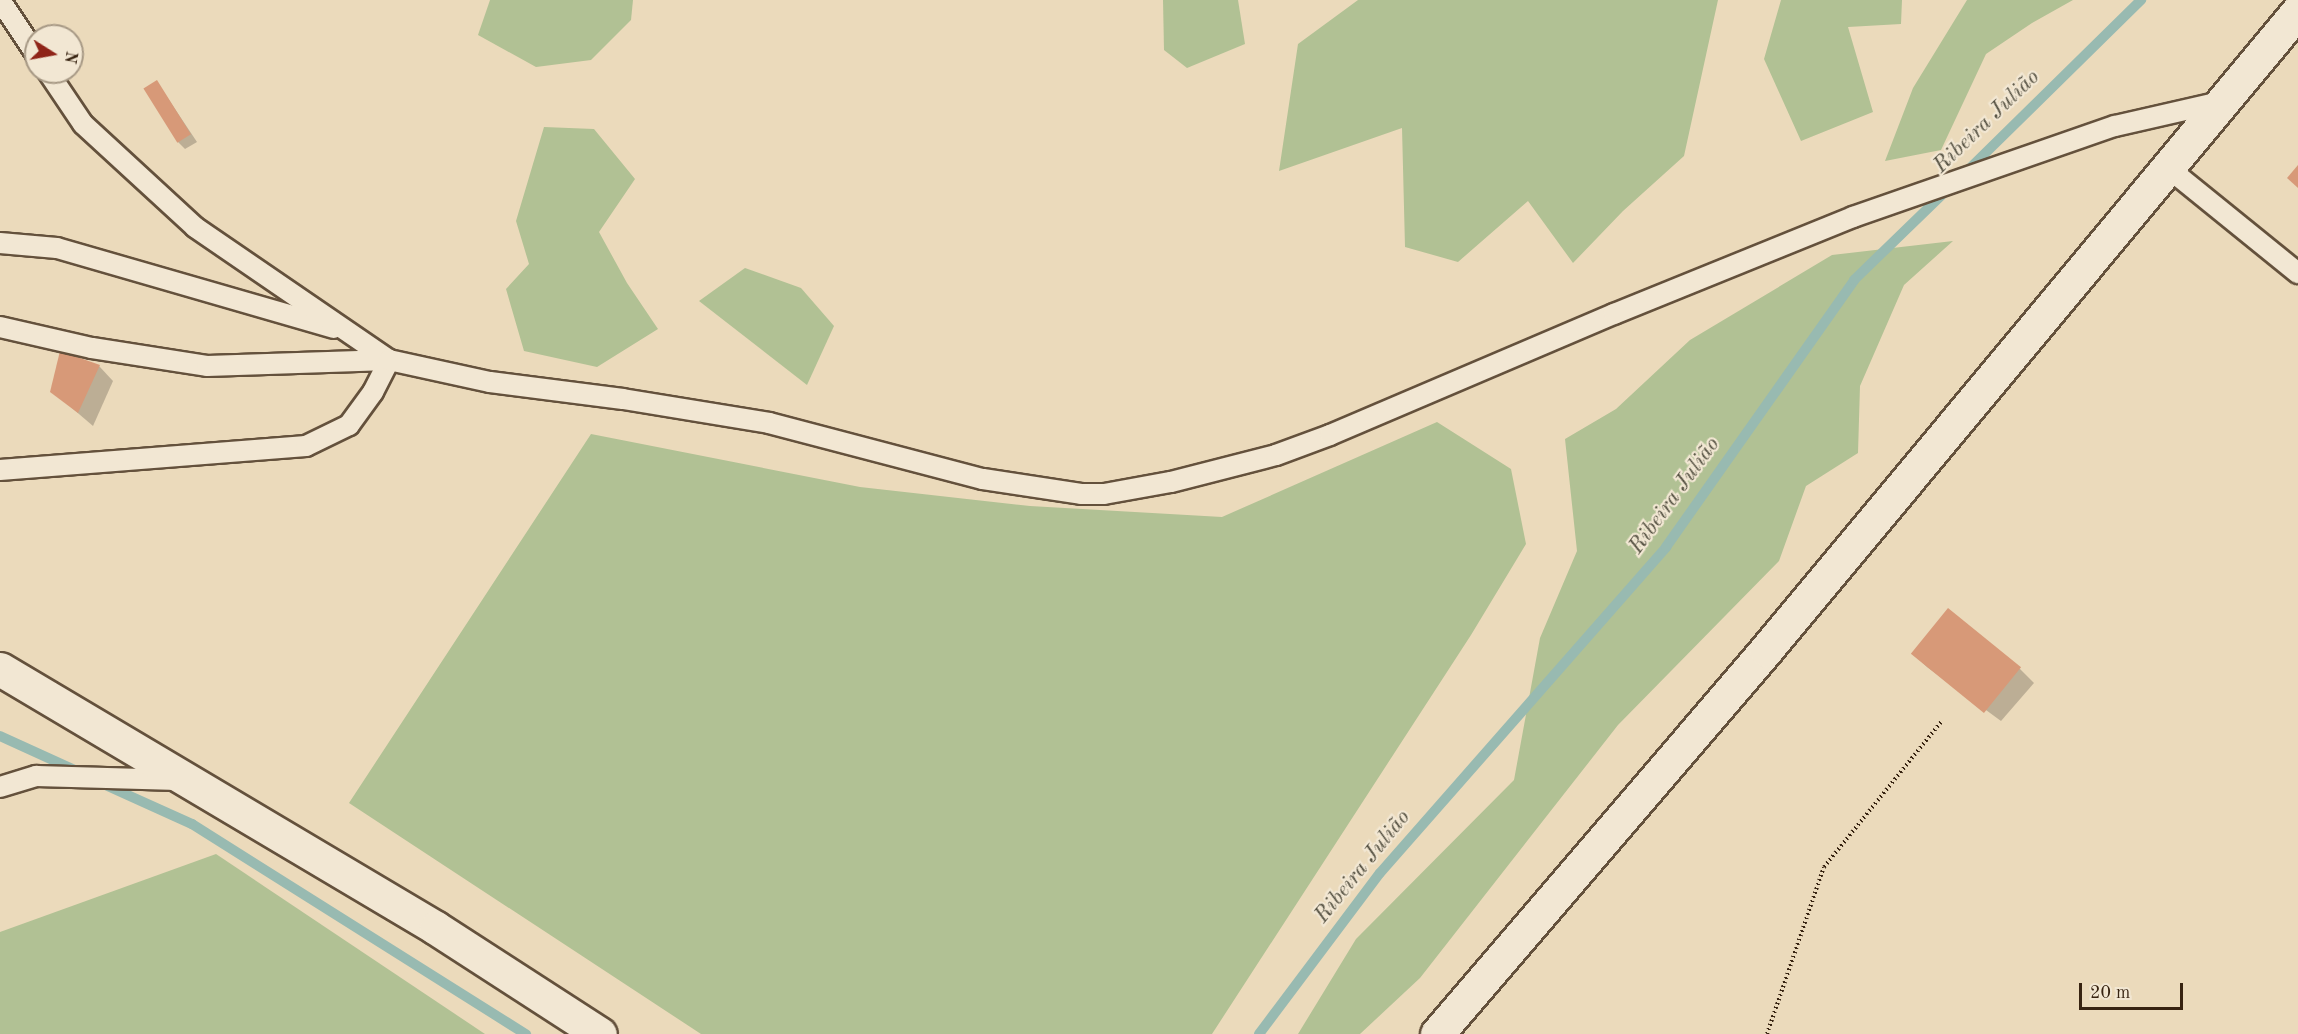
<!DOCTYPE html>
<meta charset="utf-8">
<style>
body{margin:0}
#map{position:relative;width:2298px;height:1034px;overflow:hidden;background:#ebdabb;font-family:"Old Standard TT",serif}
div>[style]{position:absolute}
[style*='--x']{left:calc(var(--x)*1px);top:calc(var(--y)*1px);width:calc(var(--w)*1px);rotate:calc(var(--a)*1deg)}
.green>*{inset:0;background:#b1c194}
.shadow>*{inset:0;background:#0003}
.stream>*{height:10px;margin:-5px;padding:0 5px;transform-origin:5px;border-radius:5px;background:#98bab1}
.building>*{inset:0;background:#d79978;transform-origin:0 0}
.path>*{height:4px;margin-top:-2px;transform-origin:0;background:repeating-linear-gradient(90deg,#372311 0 1.5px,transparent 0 4.5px)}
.roads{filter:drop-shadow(2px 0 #64513c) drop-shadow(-2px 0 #64513c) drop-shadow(0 2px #64513c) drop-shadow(0 -2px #64513c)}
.service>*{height:20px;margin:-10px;padding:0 10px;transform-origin:10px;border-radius:10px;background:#f2e7d3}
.minor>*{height:33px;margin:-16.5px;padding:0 16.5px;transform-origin:16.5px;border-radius:16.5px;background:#f2e7d3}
.secondary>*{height:33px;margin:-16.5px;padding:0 16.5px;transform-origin:16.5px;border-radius:16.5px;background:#f2e7d3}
span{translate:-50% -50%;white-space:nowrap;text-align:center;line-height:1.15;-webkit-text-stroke:4.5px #f2e7d3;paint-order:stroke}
.water-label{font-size:22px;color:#545041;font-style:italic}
.north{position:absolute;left:24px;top:24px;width:60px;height:60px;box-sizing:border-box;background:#f2e7d3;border:2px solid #a79985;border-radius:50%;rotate:101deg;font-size:16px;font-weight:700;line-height:24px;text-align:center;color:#372311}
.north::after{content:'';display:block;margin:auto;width:21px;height:27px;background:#8f2418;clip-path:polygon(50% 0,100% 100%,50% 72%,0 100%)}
.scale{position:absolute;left:2079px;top:983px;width:104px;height:27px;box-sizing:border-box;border:3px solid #372311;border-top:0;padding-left:8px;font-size:18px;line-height:21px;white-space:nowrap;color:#372311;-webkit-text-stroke:4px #f2e7d3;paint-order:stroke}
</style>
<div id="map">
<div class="green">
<div style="clip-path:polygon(490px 0,633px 0,631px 20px,591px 60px,536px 67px,478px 35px)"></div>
<div style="clip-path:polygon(1163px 0,1238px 0,1245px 44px,1187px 68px,1164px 50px)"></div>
<div style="clip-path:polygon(1358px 0,1718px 0,1684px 156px,1623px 211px,1573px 263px,1528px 201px,1458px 262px,1405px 247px,1402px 128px,1279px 171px,1298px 44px)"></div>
<div style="clip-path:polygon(1781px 0,1902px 0,1901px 24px,1848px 27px,1873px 112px,1801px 141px,1764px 59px)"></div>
<div style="clip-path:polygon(1967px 0,2073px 0,2032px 23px,1986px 54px,1941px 150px,1885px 161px,1913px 88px)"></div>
<div style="clip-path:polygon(544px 127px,594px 129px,635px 179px,599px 232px,627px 283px,658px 329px,597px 367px,524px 351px,506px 289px,529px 264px,516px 221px)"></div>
<div style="clip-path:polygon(1953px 241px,1904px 285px,1860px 386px,1858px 453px,1806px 486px,1779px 561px,1618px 725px,1420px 978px,1360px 1034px,1298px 1034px,1356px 939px,1514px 780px,1540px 638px,1577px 551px,1565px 439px,1616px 409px,1690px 340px,1832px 255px)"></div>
<div style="clip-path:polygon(745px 268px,801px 288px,834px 326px,807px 385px,699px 301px)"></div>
<div style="clip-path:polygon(1437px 422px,1511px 469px,1526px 544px,1471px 635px,1212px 1034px,701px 1034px,349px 803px,591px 434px,860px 487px,1030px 506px,1222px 517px)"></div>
<div style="clip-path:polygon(216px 854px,485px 1034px,0 1034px,0 932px)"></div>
</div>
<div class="shadow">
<div style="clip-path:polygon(157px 82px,197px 142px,185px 149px,178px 142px)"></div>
<div style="clip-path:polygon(99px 366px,113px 381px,93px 426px,52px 391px)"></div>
<div style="clip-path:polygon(1912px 653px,2020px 669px,2034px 683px,2001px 721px,1927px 667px)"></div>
</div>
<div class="stream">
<div style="--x:1963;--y:175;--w:250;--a:-44.5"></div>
<div style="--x:0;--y:736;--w:87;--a:24.5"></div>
<div style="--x:101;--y:783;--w:100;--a:24.3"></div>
<div style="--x:192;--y:824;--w:395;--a:32.2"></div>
<div style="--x:1259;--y:1034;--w:201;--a:-53.1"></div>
<div style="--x:1380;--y:873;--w:434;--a:-48.7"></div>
<div style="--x:1666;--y:547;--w:327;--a:-54.8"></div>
<div style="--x:1854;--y:280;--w:132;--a:-44.1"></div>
</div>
<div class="building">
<div style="left:157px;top:80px;width:64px;height:16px;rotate:58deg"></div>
<div style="clip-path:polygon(2298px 165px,2298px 188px,2287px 178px)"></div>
<div style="clip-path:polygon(60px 351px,100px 365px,78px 413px,50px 392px)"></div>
<div style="left:1948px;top:608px;width:94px;height:59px;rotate:39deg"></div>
</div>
<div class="path">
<div style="--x:1767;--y:1034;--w:176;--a:-71.2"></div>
<div style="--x:1824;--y:867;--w:188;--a:-51.1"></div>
</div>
<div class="roads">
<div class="service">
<div style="--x:0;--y:0;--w:65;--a:56.3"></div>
<div style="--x:2167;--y:167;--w:169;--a:39"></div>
<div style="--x:0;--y:243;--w:57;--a:5"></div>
<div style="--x:57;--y:248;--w:288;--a:16.1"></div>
<div style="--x:0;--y:327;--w:94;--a:12.9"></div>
<div style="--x:92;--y:348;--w:116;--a:8.9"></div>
<div style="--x:207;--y:366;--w:182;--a:-1.9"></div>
<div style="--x:389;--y:360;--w:235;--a:-145.6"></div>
<div style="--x:195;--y:227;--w:152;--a:-137.4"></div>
<div style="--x:83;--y:124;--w:63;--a:-123.9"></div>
<div style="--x:0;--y:470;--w:307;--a:-4.5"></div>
<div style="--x:306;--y:446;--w:48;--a:-26"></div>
<div style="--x:349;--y:425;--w:41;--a:-54"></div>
<div style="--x:373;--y:392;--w:36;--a:-63"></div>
<div style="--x:389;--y:360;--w:103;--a:12.3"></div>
<div style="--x:490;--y:382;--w:134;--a:7.3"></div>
<div style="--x:623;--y:399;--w:148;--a:9.3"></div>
<div style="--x:769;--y:423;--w:221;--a:14.7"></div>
<div style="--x:983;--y:479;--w:99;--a:8.7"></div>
<div style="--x:1081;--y:494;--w:23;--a:0"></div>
<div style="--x:1104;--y:494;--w:68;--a:-10.2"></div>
<div style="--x:1171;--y:482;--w:108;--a:-14.4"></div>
<div style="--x:1276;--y:455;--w:58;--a:-20.3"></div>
<div style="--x:1330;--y:435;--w:309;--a:-23.1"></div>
<div style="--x:1614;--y:314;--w:258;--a:-22.1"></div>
<div style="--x:1853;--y:217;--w:277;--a:-19.2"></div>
<div style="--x:2115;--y:126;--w:108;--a:-12.9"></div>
<div style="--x:0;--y:787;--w:38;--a:-17"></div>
<div style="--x:36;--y:776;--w:142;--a:1.6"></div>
</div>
<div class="minor">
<div style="--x:0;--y:669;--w:507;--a:30.71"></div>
<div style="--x:436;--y:928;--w:195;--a:32.9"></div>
</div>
<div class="secondary">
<div style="--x:1437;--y:1034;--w:506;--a:-49.41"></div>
<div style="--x:1766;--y:650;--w:831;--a:-50.22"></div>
</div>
</div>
<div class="water-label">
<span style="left:1987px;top:122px;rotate:-44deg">Ribeira Julião</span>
<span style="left:1675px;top:496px;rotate:-54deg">Ribeira Julião</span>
<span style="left:1363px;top:867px;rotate:-51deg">Ribeira Julião</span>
</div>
<div class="north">N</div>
<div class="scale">20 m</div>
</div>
